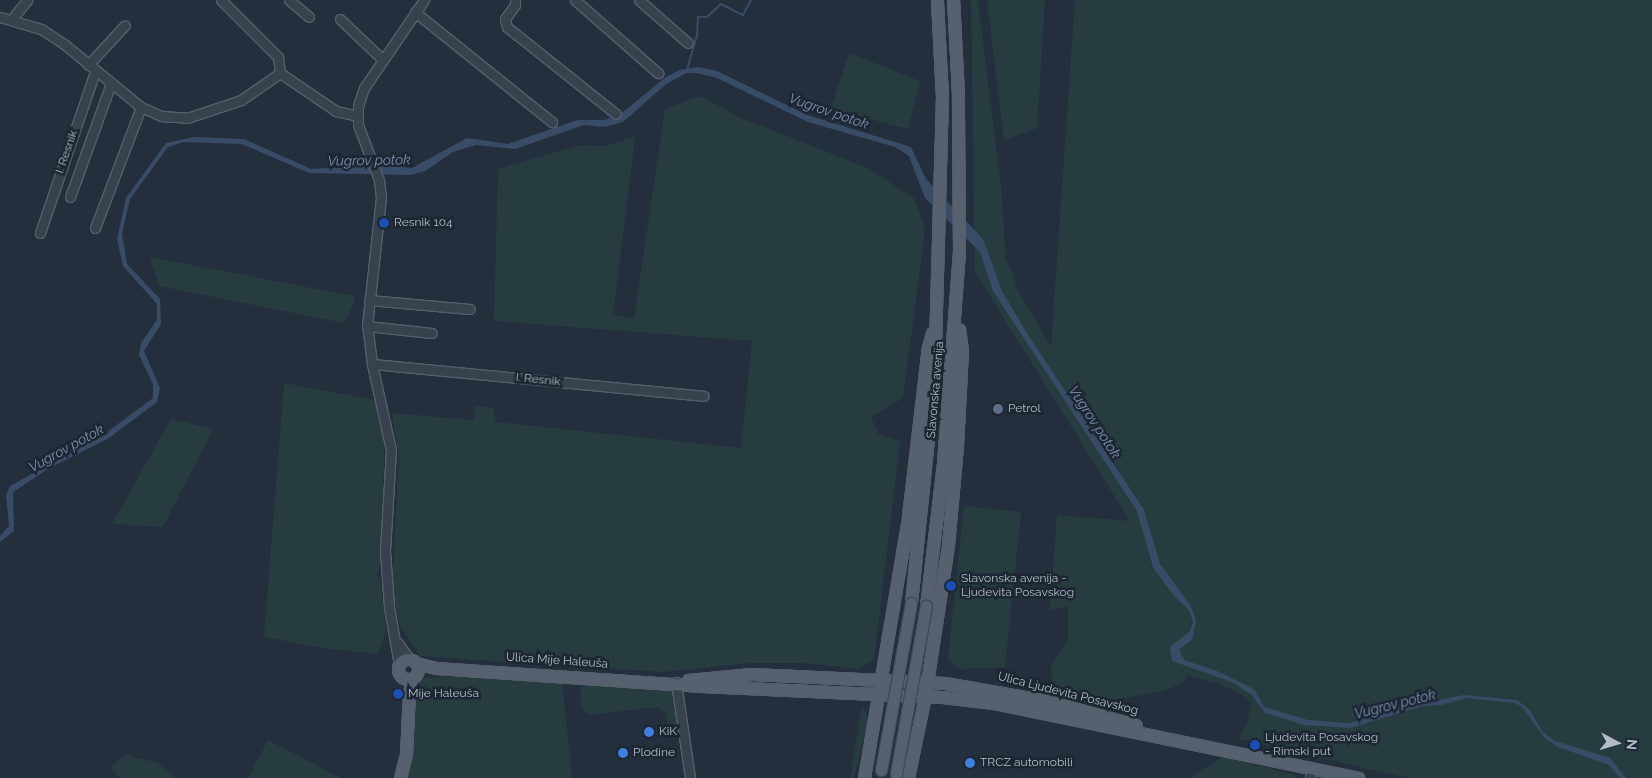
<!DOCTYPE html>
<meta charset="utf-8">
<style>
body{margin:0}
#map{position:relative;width:1652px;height:778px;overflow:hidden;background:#242f3e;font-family:Raleway,sans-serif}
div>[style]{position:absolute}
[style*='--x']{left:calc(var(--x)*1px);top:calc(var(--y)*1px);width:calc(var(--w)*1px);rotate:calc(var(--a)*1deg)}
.green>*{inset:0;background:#263c3f}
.water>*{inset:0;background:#394c67}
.stream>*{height:2px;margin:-1px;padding:0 1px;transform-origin:1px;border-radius:1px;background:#394c67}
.roads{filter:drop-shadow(1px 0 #565f6c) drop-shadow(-1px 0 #565f6c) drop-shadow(0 1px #565f6c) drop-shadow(0 -1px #565f6c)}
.minor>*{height:9px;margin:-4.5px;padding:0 4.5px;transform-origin:4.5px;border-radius:4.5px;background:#38414e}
.major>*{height:11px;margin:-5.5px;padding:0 5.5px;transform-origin:5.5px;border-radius:5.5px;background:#56606e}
.major>.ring{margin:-5.5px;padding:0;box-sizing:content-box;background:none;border:11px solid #56606e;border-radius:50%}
.bridges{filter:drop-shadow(1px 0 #414a57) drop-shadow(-1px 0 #414a57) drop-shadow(0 1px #414a57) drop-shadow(0 -1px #414a57)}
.major-bridge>*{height:11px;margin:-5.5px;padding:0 5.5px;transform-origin:5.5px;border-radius:5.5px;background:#56606e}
.dots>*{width:14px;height:14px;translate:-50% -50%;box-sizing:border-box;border:2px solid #1d2633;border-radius:50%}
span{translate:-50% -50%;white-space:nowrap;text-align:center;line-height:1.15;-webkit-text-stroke:5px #1d2633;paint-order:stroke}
.street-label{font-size:12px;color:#b4bcc9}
.poi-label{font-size:12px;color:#b4bcc9}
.left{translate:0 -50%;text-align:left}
.water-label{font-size:14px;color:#7c92b1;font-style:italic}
.north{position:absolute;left:1592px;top:718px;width:50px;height:50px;-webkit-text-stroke:4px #1d2633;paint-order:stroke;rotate:96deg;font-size:14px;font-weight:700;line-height:20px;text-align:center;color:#b4bcc9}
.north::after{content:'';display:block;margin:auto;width:18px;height:22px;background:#b4bcc9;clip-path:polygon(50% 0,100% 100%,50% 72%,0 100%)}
</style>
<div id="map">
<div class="green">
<div style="clip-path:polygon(971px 0,978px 0,1001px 187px,1006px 260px,1014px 274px,1016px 287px,1051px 347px,1075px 0,1652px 0,1652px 778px,1408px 778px,1239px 739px,1248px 722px,1251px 702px,1243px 695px,1220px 684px,1186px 675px,1185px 682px,1164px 691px,1108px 701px,1052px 685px,1051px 666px,1068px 639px,1068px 606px,1050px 610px,1057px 515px,1130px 521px,975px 272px)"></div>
<div style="clip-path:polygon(987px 0,1045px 0,1037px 128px,1004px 140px)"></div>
<div style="clip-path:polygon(849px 53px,920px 81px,908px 129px,831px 109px)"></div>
<div style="clip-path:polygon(700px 96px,739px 117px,868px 168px,915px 199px,925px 230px,903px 398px,871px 417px,878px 434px,900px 442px,874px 660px,857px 669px,805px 663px,750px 663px,662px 672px,420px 656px,400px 626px,392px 588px,399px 457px,392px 413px,474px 420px,475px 406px,494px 408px,495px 422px,741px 448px,752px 341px,494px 321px,498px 169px,581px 145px,604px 146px,635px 137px,613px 314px,634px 319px,665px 109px)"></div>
<div style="clip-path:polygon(150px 257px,354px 296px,354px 303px,344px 323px,159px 286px)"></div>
<div style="clip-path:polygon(284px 383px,374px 400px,385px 437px,380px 568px,376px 576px,380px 577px,386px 630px,378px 654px,323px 648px,264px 637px)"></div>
<div style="clip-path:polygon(171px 419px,213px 429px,163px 527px,112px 524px)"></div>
<div style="clip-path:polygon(964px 506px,1021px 512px,1005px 667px,958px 669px,948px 658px)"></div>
<div style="clip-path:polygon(474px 676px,562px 682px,572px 777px,575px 778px,406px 778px,412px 758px,413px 694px,417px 685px,424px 678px)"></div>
<div style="clip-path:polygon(584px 683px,671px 691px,679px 734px,669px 733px,665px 713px,658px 707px,589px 715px,582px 709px,580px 692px)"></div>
<div style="clip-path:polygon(862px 706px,867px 714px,867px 724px,854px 778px,850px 778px)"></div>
<div style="clip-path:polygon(268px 740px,341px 778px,248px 778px)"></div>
<div style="clip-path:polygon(131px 753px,134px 758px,157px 762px,175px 778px,120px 778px,111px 768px,122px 756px)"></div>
<div style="clip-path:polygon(1223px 757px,1292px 774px,1298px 778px,1188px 778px)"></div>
</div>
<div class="water">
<div style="clip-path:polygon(698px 67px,717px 71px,807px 115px,911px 147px,926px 179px,983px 239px,1002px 291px,1025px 330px,1144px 510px,1160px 564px,1191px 606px,1196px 620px,1192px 640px,1179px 649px,1184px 660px,1217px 671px,1254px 689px,1264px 707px,1308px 720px,1349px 723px,1422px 703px,1464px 695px,1517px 700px,1529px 709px,1542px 731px,1555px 741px,1610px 758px,1626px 778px,1620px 778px,1609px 765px,1558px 747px,1545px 738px,1522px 707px,1515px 703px,1466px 698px,1441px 705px,1423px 706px,1350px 728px,1304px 725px,1265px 713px,1252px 695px,1232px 682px,1172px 661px,1170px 647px,1190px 631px,1193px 622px,1189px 610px,1173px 595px,1153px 567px,1137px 511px,993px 291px,980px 252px,925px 198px,909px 156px,895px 147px,808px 122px,717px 78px,697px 73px,686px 73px,665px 85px,623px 122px,605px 127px,584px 125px,515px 149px,476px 145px,453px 152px,425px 171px,410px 175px,309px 173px,242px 144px,183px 142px,168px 147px,130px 199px,122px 234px,127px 264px,160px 299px,161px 324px,144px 351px,160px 388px,157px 402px,109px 438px,48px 469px,13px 492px,14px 531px,0 542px,0 536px,9px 526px,6px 495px,10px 486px,102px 436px,153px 398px,153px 384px,139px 355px,141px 343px,157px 320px,157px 304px,123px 266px,117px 239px,126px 198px,166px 143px,194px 137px,244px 139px,311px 169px,383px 165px,412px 168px,467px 138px,508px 144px,577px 120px,603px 120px,618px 116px,666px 77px,680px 70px)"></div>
</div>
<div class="stream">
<div style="--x:687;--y:70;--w:35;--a:-74"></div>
<div style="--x:697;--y:36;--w:19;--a:-87"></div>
<div style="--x:698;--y:17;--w:9;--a:0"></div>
<div style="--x:707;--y:17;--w:19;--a:-43"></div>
<div style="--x:721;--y:4;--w:25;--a:27"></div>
<div style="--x:743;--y:15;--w:17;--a:-62"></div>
</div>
<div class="roads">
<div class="minor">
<div style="--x:221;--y:0;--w:81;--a:45"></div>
<div style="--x:278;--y:57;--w:16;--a:83"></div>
<div style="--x:280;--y:73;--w:68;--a:34.2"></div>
<div style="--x:336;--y:111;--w:22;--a:13"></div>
<div style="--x:289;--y:0;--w:26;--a:40"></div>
<div style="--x:515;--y:0;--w:5;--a:90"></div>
<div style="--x:515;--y:5;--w:17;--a:126"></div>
<div style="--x:505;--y:19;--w:8;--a:76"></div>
<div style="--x:507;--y:27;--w:139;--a:38.6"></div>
<div style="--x:575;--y:0;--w:111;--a:41.3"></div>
<div style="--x:639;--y:0;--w:65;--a:41.3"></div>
<div style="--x:415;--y:12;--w:176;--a:38.8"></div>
<div style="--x:0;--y:17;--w:43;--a:16.3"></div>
<div style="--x:41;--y:29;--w:27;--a:33"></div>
<div style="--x:64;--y:44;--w:99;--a:39.3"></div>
<div style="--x:141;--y:107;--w:22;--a:24"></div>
<div style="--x:161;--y:116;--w:26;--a:4"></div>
<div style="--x:187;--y:118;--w:57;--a:-18.4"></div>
<div style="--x:241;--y:100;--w:47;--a:-34.7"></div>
<div style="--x:340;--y:19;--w:59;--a:43.6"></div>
<div style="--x:11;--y:20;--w:26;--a:-51"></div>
<div style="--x:88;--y:65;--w:54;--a:-47.2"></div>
<div style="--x:70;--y:197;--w:121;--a:-70.2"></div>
<div style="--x:95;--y:228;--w:129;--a:-69.2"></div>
<div style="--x:40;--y:233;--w:171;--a:-71.2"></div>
<div style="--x:369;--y:300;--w:101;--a:5.1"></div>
<div style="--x:367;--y:326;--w:65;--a:6.1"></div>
<div style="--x:372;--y:364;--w:333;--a:5.5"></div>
<div style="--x:398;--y:643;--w:19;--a:55"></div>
<div style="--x:399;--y:665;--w:59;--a:-99.8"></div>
<div style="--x:389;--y:607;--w:56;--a:-94.1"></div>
<div style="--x:385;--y:551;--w:101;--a:-86.6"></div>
<div style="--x:391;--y:450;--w:88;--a:-102.5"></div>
<div style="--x:372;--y:364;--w:38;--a:-97"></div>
<div style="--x:367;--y:326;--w:130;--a:-83.8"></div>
<div style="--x:381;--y:197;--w:17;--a:-97"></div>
<div style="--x:379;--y:180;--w:59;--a:-110.9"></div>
<div style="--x:358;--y:125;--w:19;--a:-90"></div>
<div style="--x:358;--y:106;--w:19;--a:-72"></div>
<div style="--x:364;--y:88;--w:107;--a:-55.7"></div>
<div style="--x:676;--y:682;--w:97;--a:81.7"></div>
<div style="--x:1310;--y:778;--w:10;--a:-84"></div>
</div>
<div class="major">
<div style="--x:911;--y:603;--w:222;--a:-84.1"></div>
<div style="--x:934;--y:382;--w:285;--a:-88.4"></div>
<div style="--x:942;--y:97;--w:97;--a:-93"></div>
<div style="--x:926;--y:606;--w:143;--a:-83.2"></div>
<div style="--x:943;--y:464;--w:213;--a:-85.7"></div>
<div style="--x:959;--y:252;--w:158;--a:-90.4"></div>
<div style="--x:958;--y:94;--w:94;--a:-93"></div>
<div class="ring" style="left:398px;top:659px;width:9px;height:9px"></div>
<div style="--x:416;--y:663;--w:21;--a:14"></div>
<div style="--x:436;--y:668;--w:266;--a:3.9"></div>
<div style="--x:701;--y:686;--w:241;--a:2.6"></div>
<div style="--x:942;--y:697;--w:52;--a:6.6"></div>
<div style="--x:994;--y:703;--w:372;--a:11.6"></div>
<div style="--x:688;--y:680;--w:64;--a:-5.4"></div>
<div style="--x:752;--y:674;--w:193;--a:2.7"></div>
<div style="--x:945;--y:683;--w:105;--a:9.9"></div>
<div style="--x:1048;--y:701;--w:91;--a:15.3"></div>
<div style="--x:400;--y:778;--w:25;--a:-76"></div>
<div style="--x:406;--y:754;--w:62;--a:-87.2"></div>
<div style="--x:409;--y:692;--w:15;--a:-74"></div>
<div style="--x:864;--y:778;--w:257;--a:-80.4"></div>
<div style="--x:907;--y:525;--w:179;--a:-83.3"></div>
<div style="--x:928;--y:347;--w:15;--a:-74"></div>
<div style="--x:908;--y:778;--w:84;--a:-78.3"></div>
<div style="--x:925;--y:696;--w:153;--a:-81.3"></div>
<div style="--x:948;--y:545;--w:99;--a:-84.8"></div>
<div style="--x:957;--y:446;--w:96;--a:-87"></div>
<div style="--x:962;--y:350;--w:21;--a:-98"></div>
</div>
</div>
<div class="bridges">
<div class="major-bridge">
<div style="--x:881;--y:770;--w:170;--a:-79.8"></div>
<div style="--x:896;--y:774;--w:171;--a:-79.9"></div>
</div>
</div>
<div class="dots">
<div style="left:384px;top:223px;background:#1a4fb4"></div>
<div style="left:998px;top:409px;background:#5c6f8a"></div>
<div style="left:951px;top:586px;background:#1a4fb4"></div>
<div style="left:398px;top:694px;background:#1a4fb4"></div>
<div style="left:649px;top:732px;background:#3f7fe0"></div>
<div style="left:1255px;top:745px;background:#1a4fb4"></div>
<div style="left:623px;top:753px;background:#3f7fe0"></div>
<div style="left:970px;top:763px;background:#3f7fe0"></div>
</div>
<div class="street-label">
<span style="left:67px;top:152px;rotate:-71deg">I. Resnik</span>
<span style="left:538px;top:380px;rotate:6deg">I. Resnik</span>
<span style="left:936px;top:390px;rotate:-85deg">Slavonska avenija</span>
<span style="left:557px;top:661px;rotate:4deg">Ulica Mije Haleuša</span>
<span style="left:1068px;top:694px;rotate:14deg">Ulica Ljudevita Posavskog</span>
</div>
<div class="poi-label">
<span class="left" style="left:394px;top:223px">Resnik 104</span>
<span class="left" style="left:1008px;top:409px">Petrol</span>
<span class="left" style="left:961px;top:586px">Slavonska avenija -<br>Ljudevita Posavskog</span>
<span class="left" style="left:408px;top:694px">Mije Haleuša</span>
<span class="left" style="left:659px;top:732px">KiK</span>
<span class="left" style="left:1265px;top:745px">Ljudevita Posavskog<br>- Rimski put</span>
<span class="left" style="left:633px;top:753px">Plodine</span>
<span class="left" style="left:980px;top:763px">TRCZ automobili</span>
</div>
<div class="water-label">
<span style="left:829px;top:111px;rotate:19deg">Vugrov potok</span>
<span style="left:369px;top:160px;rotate:-1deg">Vugrov potok</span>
<span style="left:1095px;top:422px;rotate:57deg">Vugrov potok</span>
<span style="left:66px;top:448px;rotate:-29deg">Vugrov potok</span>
<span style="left:1395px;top:704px;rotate:-14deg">Vugrov potok</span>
</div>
<div class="north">N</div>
</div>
